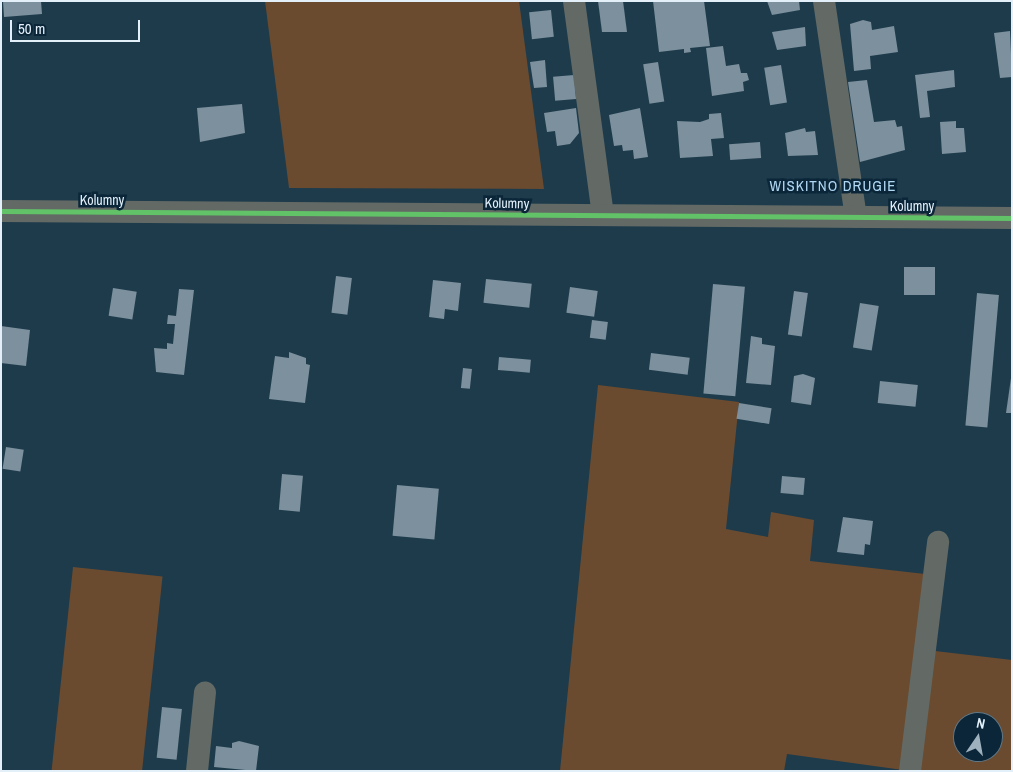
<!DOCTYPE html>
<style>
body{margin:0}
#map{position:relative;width:1013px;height:772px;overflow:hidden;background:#1e3b4c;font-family:"Archivo Narrow",sans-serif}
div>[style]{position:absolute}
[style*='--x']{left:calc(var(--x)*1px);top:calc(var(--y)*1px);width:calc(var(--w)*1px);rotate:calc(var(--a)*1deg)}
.green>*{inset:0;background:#6a4b2f;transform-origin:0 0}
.building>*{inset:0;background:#7c909d;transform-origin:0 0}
.minor>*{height:22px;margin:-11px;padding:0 11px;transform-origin:11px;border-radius:11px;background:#636a65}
.cycleway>*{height:5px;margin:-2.5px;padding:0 2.5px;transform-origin:2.5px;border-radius:2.5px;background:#61c268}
span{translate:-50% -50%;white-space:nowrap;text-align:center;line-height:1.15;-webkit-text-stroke:5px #0a2638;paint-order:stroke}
.street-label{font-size:14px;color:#e3f0fa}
.neighbourhood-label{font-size:15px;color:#b0d7f4;letter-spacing:1px}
.frame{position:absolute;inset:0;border:2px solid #e3f0fa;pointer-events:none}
.north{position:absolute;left:953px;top:712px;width:50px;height:50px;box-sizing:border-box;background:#0a2638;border:1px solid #617786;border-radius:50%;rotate:12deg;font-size:14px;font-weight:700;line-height:20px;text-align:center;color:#e3f0fa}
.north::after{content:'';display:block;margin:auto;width:18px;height:22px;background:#9eb1bd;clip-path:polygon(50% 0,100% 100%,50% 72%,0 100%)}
.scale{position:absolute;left:10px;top:20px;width:130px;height:22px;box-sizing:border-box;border:2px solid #e3f0fa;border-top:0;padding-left:6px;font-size:15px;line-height:18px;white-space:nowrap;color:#e3f0fa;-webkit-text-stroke:4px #0a2638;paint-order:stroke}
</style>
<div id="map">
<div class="green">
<div style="clip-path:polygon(265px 1px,519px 1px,544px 189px,289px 188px)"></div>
<div style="clip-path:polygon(598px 385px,739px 402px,726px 529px,768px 537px,771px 512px,814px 520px,810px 561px,925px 574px,903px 770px,787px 754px,784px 771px,560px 771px)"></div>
<div style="left:73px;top:567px;width:90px;height:205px;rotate:6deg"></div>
<div style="clip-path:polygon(evenodd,935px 651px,1012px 660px,1012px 771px,915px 771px,935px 651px,963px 722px,993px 722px,993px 752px,963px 752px,963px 722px)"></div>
</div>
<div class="building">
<div style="clip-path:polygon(3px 1px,41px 1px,42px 14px,4px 17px)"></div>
<div style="clip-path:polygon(598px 1px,623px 1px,627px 32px,602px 32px)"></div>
<div style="clip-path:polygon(653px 1px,704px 1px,710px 46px,690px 48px,691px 52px,684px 53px,684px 49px,659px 52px)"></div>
<div style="clip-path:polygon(767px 1px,799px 1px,800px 10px,772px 15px)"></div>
<div style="left:551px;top:10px;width:27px;height:22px;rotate:84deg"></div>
<div style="clip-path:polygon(863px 20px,871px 22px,872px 30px,894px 26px,898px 52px,870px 56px,871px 69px,854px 71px,850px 24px)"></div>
<div style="clip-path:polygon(805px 27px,806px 46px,777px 50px,772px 32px)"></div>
<div style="clip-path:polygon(1010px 31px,1012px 77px,1000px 78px,994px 33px)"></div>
<div style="clip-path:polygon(723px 46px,726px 66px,739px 64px,741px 73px,747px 73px,749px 80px,743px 82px,744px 91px,712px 96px,706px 48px)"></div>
<div style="clip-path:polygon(545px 60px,547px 87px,534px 88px,530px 62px)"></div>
<div style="left:658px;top:62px;width:40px;height:15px;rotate:81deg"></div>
<div style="left:781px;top:65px;width:38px;height:17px;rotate:81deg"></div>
<div style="clip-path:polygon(954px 70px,955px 87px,927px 91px,930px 117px,920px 118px,915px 75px)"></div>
<div style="left:574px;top:75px;width:24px;height:21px;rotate:85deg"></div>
<div style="clip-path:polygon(867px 80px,874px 122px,895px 120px,897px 127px,902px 126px,905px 150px,860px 162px,848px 82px)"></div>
<div style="clip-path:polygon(242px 104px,245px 133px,200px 142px,197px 108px)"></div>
<div style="clip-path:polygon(576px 108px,579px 133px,570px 144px,557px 146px,555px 131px,547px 132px,544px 113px)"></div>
<div style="clip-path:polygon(640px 108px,648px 157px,634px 159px,633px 150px,623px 151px,622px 145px,614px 146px,609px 115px)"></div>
<div style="clip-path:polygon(721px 113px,724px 138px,711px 139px,713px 156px,680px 158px,677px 121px,700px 122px,709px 119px,709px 114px)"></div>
<div style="clip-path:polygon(956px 121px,956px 128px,964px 128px,966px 152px,942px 154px,940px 122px)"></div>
<div style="clip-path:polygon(805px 128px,806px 132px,815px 131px,818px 155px,788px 156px,785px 133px)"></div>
<div style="left:760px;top:142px;width:16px;height:31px;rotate:86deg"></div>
<div style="left:904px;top:267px;width:31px;height:28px"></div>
<div style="left:336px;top:276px;width:16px;height:37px;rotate:7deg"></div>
<div style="left:486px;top:279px;width:46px;height:24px;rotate:6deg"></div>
<div style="clip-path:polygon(433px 280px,461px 283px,458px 311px,445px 309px,444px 319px,429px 317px)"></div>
<div style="left:713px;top:284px;width:32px;height:110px;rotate:5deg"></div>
<div style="left:570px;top:287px;width:28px;height:26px;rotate:8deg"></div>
<div style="left:113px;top:288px;width:24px;height:28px;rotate:9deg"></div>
<div style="clip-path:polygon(179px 289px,194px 290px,184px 375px,156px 372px,154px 348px,167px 349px,167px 343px,173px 344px,175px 324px,167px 324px,168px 315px,176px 316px)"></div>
<div style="left:794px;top:291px;width:14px;height:44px;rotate:8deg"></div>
<div style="left:977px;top:293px;width:22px;height:133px;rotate:5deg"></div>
<div style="left:860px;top:303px;width:19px;height:45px;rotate:9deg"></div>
<div style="left:592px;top:320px;width:16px;height:18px;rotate:7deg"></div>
<div style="clip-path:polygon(1px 326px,30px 330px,26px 366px,1px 363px)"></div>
<div style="clip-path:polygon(751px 336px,762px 338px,762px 344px,775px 346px,771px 385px,746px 383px)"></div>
<div style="clip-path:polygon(289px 352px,306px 358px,306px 364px,310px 365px,305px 403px,269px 399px,275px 356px,289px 358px)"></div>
<div style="left:651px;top:353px;width:39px;height:17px;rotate:7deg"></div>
<div style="left:499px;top:357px;width:32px;height:13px;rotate:5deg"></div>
<div style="left:463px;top:368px;width:9px;height:20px;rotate:6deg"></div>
<div style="clip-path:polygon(803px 374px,815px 378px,811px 405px,791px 402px,794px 376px)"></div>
<div style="clip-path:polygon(1011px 378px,1012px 378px,1012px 413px,1006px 413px)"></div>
<div style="left:880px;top:381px;width:38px;height:22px;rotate:6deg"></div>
<div style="left:739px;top:403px;width:33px;height:16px;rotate:9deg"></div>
<div style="left:6px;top:447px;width:18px;height:22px;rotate:9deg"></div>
<div style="left:282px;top:474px;width:21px;height:36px;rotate:5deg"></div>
<div style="left:782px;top:476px;width:23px;height:17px;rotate:5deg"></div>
<div style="left:397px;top:485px;width:42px;height:51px;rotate:5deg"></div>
<div style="clip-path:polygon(843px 517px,873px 521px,870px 545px,865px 544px,864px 555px,837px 552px)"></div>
<div style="left:162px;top:707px;width:20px;height:51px;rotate:6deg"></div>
<div style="clip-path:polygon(239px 741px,259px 746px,256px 771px,214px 767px,216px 746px,232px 748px,232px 743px)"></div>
</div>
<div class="minor">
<div style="--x:574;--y:1;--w:216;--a:82.3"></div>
<div style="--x:824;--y:1;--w:218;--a:81.6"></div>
<div style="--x:1;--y:211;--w:1011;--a:0.4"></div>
<div style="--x:197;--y:771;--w:79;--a:-84.2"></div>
<div style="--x:910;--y:771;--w:231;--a:-83"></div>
</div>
<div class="cycleway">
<div style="--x:1;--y:211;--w:1011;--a:0.4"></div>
</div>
<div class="street-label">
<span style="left:102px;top:200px">Kolumny</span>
<span style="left:507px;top:203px;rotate:1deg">Kolumny</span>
<span style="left:912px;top:206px">Kolumny</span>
</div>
<div class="neighbourhood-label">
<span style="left:833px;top:186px">WISKITNO DRUGIE</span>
</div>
<div class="frame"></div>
<div class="north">N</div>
<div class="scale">50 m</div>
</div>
